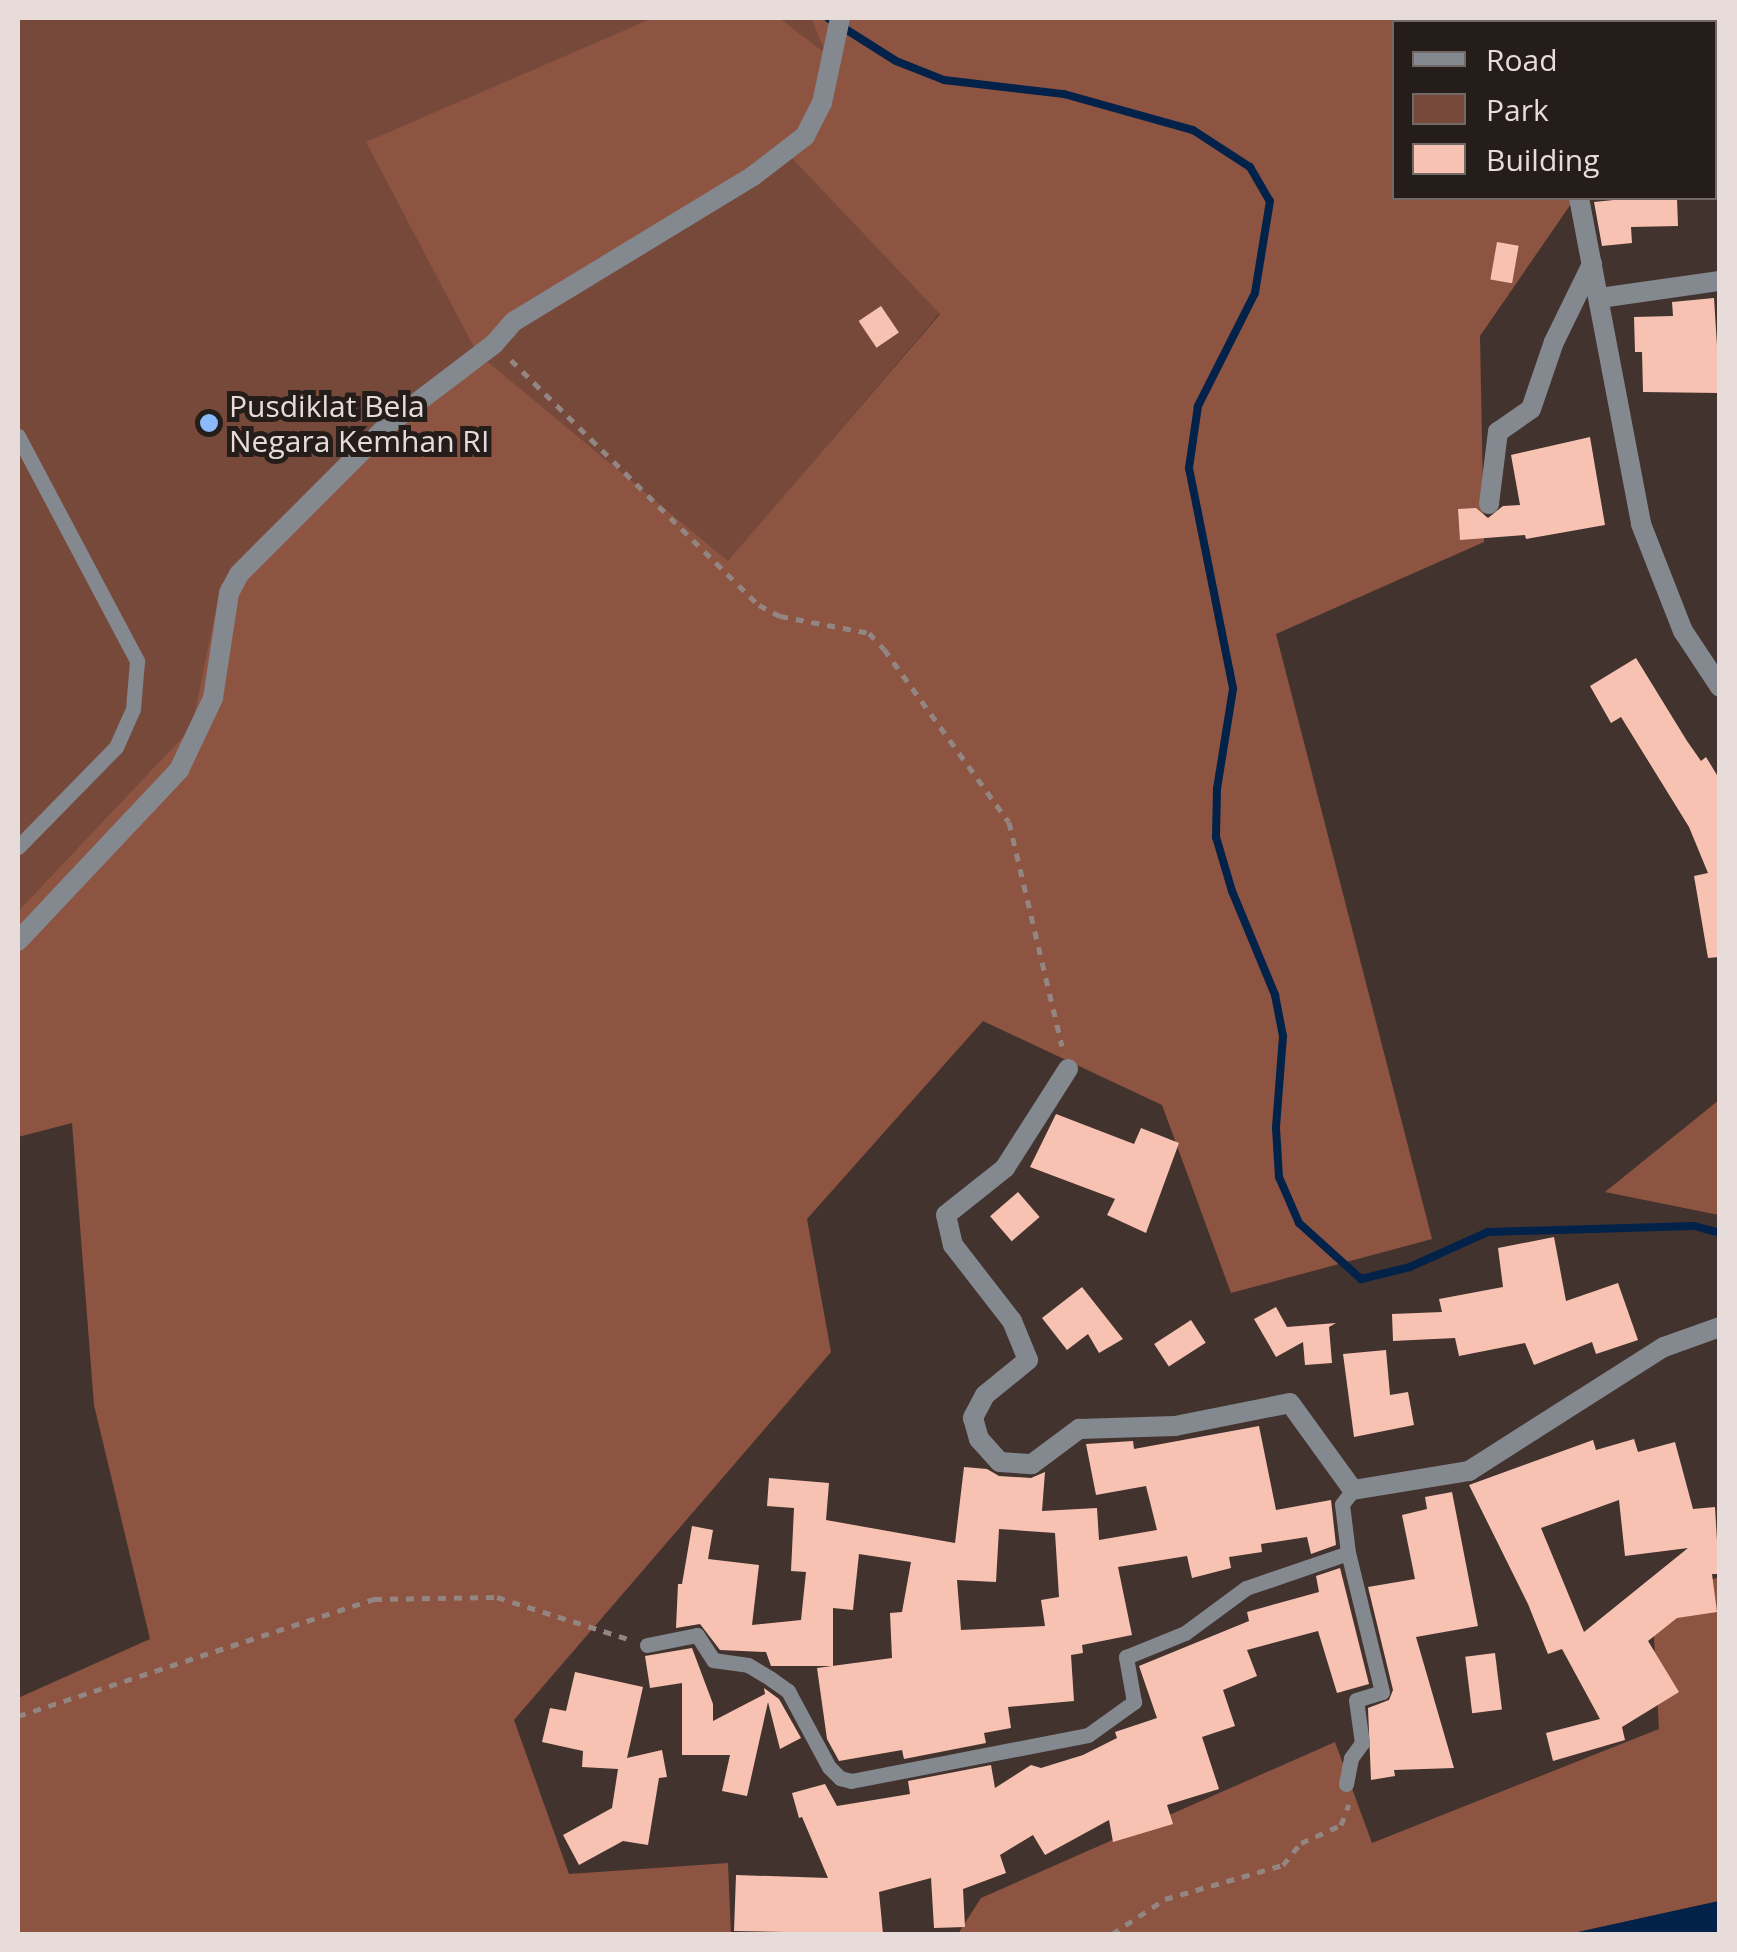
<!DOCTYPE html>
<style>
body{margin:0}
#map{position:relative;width:1737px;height:1952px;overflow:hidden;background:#43332e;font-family:"Open Sans",sans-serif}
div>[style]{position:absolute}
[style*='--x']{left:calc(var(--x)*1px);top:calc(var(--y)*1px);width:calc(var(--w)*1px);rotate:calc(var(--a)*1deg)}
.green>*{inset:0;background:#77493b}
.forest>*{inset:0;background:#8e5442}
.water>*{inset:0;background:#03224a}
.stream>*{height:8px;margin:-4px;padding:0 4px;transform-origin:4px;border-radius:4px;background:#03224a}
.building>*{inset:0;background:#f8c2b2;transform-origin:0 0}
.path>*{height:5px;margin-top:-2.5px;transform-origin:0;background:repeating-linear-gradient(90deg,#938581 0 8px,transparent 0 16px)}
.service>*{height:15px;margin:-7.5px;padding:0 7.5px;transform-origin:7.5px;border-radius:7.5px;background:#84888f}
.minor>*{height:20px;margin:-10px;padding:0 10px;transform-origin:10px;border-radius:10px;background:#84888f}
.dots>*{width:28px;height:28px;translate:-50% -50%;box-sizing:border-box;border:5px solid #241d1a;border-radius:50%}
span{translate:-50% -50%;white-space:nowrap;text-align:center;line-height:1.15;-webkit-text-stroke:10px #241d1a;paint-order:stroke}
.poi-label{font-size:30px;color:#e7dcd9}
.left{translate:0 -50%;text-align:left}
.frame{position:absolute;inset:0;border:20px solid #e7dcd9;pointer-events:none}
.legend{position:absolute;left:1392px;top:20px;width:325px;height:180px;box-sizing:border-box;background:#241d1a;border:2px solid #726966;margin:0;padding:12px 18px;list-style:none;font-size:30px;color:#e7dcd9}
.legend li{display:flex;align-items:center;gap:20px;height:50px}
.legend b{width:50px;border:2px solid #726966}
</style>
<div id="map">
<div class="green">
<div style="clip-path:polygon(18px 18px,811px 18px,827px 55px,782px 148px,940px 313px,728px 562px,477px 354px,192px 727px,18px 911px)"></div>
<div style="clip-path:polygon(1473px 18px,1719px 18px,1719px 185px,1715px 185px,1714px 22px,1476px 22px)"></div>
</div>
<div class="forest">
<div style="clip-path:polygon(evenodd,653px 18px,779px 18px,826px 54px,811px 18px,1473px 18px,1476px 22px,1394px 22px,1394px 198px,1575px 198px,1480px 336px,1484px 542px,1276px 634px,1432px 1239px,1231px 1293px,1162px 1105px,983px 1021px,807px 1219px,831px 1352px,514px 1720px,569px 1874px,728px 1863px,731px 1934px,18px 1934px,18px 1698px,150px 1639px,94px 1405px,72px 1123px,18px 1137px,18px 911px,192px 727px,221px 584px,477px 353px,366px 142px,653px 18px,782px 148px,940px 314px,728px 561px,478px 354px,782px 148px)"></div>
<div style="clip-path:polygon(1719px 1100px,1719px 1215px,1605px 1192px)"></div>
<div style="clip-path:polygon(1719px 1577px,1719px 1901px,1569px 1934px,958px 1934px,981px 1898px,1335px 1742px,1372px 1843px,1659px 1729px,1652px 1602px)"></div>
</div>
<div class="water">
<div style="clip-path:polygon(1719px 1901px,1719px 1934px,1569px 1934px)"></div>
</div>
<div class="stream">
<div style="--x:828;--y:18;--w:80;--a:32.3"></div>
<div style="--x:896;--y:61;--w:52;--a:21.6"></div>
<div style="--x:944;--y:80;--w:121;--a:6.7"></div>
<div style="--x:1064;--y:94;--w:134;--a:15.6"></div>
<div style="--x:1193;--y:130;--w:68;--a:33"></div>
<div style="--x:1250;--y:167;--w:39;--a:60"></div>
<div style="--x:1270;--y:201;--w:93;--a:99.3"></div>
<div style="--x:1255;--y:293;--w:127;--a:116.8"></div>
<div style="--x:1198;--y:406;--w:63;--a:98.3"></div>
<div style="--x:1189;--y:468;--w:225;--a:78.7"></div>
<div style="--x:1233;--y:689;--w:101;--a:99.1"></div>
<div style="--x:1217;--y:789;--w:48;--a:91.2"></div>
<div style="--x:1216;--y:837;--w:56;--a:73.5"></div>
<div style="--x:1232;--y:891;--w:113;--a:67.5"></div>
<div style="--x:1275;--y:995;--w:42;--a:79"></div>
<div style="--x:1283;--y:1036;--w:92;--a:94.4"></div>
<div style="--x:1276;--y:1128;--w:49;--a:86.5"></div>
<div style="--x:1279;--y:1177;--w:50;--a:66.5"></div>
<div style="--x:1299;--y:1223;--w:84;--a:42.1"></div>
<div style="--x:1361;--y:1279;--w:50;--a:-13.8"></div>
<div style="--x:1410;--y:1267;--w:85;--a:-24.2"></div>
<div style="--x:1488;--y:1232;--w:206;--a:-1.7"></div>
<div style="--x:1694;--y:1226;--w:27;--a:15"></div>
</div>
<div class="building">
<div style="clip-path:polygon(1633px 198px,1677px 198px,1678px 226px,1631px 227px,1632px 243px,1602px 246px,1594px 202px)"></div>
<div style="left:1497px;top:242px;width:22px;height:38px;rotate:10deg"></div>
<div style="clip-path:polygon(1714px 298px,1720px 393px,1643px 392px,1642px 352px,1635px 352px,1634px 317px,1673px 316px,1672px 302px)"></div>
<div style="left:881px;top:306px;width:32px;height:27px;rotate:56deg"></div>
<div style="clip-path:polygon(1590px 437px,1605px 525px,1526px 539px,1525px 535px,1460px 540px,1458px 509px,1476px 508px,1488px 518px,1503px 506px,1520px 505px,1511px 455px)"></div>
<div style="clip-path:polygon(1636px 658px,1687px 741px,1701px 761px,1706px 757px,1720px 780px,1720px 957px,1708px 958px,1694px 876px,1708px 873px,1689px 827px,1621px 717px,1611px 723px,1590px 686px)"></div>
<div style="clip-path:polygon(1056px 1114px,1134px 1144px,1141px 1128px,1179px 1143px,1146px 1233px,1107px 1215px,1115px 1199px,1030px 1167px)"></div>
<div style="left:1018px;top:1192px;width:33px;height:37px;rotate:49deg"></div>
<div style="clip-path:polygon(1554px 1237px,1566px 1301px,1618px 1283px,1638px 1340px,1596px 1354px,1592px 1342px,1534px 1365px,1525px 1343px,1459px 1356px,1455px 1338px,1393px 1341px,1392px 1314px,1442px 1312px,1439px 1299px,1503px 1287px,1498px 1248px)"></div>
<div style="clip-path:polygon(1082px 1287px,1123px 1339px,1099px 1353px,1088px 1334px,1067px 1350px,1042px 1318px)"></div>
<div style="clip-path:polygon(1276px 1307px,1287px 1327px,1336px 1323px,1329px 1327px,1332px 1363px,1305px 1365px,1303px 1342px,1276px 1357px,1254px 1319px)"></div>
<div style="left:1191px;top:1320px;width:27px;height:44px;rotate:57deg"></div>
<div style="clip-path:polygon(1386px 1350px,1390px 1395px,1408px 1392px,1414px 1425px,1354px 1437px,1343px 1354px)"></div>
<div style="clip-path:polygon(evenodd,1259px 1426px,1276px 1510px,1331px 1500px,1336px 1545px,1311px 1554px,1307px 1537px,1261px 1544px,1262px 1552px,1229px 1557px,1231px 1568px,1192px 1578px,1187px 1556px,1118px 1567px,1132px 1635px,1082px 1645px,1083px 1653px,1071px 1655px,1074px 1701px,1008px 1707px,1011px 1728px,984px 1733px,986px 1743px,904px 1759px,902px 1750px,839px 1761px,827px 1739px,817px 1668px,892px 1658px,890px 1613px,902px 1612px,911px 1562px,859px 1554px,853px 1610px,833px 1608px,833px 1666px,771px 1666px,766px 1652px,720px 1650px,700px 1624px,676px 1628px,678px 1584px,682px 1584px,692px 1526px,713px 1530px,708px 1559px,759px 1565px,752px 1625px,801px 1620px,806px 1572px,791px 1571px,794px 1508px,767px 1506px,769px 1478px,829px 1483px,826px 1520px,955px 1543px,964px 1467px,987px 1469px,999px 1476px,1031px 1478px,1045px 1472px,1042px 1511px,1097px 1508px,1099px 1540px,1157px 1530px,1146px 1486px,1096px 1495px,1086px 1444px,1133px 1441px,1134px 1449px,1259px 1426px,999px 1529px,1055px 1533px,1059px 1597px,1041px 1600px,1045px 1626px,961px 1630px,957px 1580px,996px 1582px,999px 1529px)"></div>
<div style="clip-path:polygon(evenodd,1634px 1439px,1638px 1452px,1675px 1442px,1693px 1509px,1715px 1507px,1719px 1574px,1712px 1574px,1717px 1612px,1677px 1618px,1648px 1641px,1679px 1692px,1622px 1727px,1625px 1740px,1553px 1761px,1546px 1733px,1600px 1719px,1562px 1649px,1548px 1654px,1528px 1604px,1469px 1485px,1593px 1440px,1596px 1450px,1634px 1439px,1619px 1500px,1625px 1556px,1688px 1548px,1584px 1632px,1541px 1528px,1619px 1500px)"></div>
<div style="clip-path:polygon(1452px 1492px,1478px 1626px,1416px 1637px,1454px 1768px,1394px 1770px,1395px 1776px,1371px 1780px,1368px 1708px,1389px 1700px,1393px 1690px,1368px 1587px,1415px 1579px,1402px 1515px,1427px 1509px,1425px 1497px)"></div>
<div style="clip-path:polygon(1340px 1568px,1369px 1684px,1337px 1693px,1318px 1631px,1247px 1650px,1257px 1676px,1223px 1690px,1235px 1726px,1202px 1737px,1219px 1789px,1167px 1805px,1173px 1824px,1113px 1842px,1109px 1820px,1045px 1855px,1033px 1835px,1000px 1855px,1006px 1873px,963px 1889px,965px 1927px,934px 1928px,931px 1878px,879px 1892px,883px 1934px,734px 1931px,736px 1875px,828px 1878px,802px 1817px,799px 1818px,792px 1793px,825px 1784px,837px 1806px,910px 1794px,908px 1781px,991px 1765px,995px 1788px,1031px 1765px,1041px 1768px,1083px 1755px,1117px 1738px,1115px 1732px,1157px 1718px,1139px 1666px,1249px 1621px,1247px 1612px,1319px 1592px,1316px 1576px)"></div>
<div style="clip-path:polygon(692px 1648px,713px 1704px,713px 1721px,765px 1694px,764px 1688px,779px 1699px,801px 1738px,780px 1749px,768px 1702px,747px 1796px,722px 1791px,730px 1755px,682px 1755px,682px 1683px,650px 1688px,645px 1656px)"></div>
<div style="left:1495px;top:1653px;width:57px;height:30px;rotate:83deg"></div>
<div style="clip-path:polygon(575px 1672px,643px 1687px,627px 1758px,662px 1750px,667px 1777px,659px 1778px,648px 1845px,623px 1841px,579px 1865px,563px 1835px,612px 1808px,618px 1769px,582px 1767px,583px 1751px,542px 1742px,550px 1708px,566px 1711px)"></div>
</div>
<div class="path">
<div style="--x:511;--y:360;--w:349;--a:44.7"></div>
<div style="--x:759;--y:605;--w:24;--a:28"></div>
<div style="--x:780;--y:616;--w:91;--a:10.8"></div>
<div style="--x:869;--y:633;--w:22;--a:47"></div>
<div style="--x:884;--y:649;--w:213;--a:54.2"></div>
<div style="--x:1009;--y:822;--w:230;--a:76.7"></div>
<div style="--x:18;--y:1716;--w:375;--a:-18.2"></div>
<div style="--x:374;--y:1599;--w:123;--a:-0.9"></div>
<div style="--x:497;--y:1597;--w:139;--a:17.7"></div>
<div style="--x:1112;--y:1934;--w:64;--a:-33.4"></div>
<div style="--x:1165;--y:1899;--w:123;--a:-16.1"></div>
<div style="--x:1283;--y:1865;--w:28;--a:-51"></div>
<div style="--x:1301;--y:1843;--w:44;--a:-24.2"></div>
<div style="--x:1341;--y:1825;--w:22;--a:-69"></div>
</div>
<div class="service">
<div style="--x:18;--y:436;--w:255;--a:62.1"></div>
<div style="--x:137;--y:661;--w:48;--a:94.8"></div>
<div style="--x:133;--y:709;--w:42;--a:114.1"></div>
<div style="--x:116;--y:747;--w:140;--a:134.4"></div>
<div style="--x:647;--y:1645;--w:51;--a:-11.3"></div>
<div style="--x:697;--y:1635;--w:30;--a:57"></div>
<div style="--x:713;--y:1660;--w:35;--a:8"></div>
<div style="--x:748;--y:1665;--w:27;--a:31"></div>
<div style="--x:771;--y:1679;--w:21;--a:35"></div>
<div style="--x:788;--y:1691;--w:86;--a:61.7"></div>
<div style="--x:829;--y:1767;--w:16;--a:45"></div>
<div style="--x:840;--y:1778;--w:11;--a:15"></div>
<div style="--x:851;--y:1781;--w:241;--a:-11"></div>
<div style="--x:1088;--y:1735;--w:57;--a:-35.7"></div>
<div style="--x:1134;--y:1702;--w:46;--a:-100.1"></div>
<div style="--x:1126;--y:1657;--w:64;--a:-22.1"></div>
<div style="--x:1185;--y:1633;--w:76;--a:-36.4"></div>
<div style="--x:1246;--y:1588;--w:108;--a:-18.9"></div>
<div style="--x:1346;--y:1784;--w:26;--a:-79"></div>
<div style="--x:1351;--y:1758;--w:19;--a:-54"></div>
<div style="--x:1362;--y:1743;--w:43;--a:-97.9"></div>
<div style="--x:1356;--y:1700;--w:27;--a:-17"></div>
<div style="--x:1382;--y:1692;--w:143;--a:-103.7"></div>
<div style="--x:1348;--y:1553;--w:49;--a:-97"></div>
<div style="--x:1342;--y:1504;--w:18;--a:-52"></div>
</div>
<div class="minor">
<div style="--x:1477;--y:18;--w:6;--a:45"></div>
<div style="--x:1579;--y:198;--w:332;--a:79.2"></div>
<div style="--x:1641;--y:524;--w:115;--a:68.6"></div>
<div style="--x:1683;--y:631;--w:67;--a:56.5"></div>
<div style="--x:1600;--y:298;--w:121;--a:-8.1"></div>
<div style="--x:1489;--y:504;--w:73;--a:-82.9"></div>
<div style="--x:1498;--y:432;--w:40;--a:-34.9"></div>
<div style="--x:1531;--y:409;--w:71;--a:-71.1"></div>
<div style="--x:1554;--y:342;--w:87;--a:-64"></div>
<div style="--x:18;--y:941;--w:235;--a:-46.7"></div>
<div style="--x:179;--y:770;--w:80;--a:-64.7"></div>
<div style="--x:213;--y:698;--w:106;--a:-81.3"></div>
<div style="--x:229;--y:593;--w:21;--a:-62"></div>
<div style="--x:239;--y:574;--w:214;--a:-45"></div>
<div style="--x:390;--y:423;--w:131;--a:-37.2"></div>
<div style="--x:494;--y:344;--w:29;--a:-49"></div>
<div style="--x:513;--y:322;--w:281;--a:-31.3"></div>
<div style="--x:753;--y:176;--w:66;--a:-37.6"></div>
<div style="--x:805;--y:136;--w:37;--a:-63"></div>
<div style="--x:822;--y:103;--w:87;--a:-78"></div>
<div style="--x:1068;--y:1069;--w:117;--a:122.5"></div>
<div style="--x:1005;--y:1168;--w:75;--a:141.5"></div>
<div style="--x:946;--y:1215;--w:31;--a:77"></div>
<div style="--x:953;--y:1245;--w:96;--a:52.2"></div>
<div style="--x:1012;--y:1321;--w:42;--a:67.7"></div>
<div style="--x:1028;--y:1360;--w:55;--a:140.9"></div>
<div style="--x:985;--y:1395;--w:26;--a:118"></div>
<div style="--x:973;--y:1418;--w:22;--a:74"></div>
<div style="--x:979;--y:1439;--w:31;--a:48"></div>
<div style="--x:1000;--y:1462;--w:32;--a:4"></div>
<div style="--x:1032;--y:1464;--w:59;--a:-36.7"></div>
<div style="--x:1079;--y:1429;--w:96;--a:-1.8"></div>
<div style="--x:1175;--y:1426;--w:117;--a:-11.3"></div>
<div style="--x:1290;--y:1403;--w:107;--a:54.1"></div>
<div style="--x:1353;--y:1490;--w:118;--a:-9.3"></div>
<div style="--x:1469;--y:1471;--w:231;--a:-32.5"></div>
<div style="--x:1664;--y:1347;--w:59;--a:-19.7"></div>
</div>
<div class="dots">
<div style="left:209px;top:423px;background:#8bbafc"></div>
</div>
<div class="poi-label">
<span class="left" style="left:229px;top:423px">Pusdiklat Bela<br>Negara Kemhan RI</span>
</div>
<div class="frame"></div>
<ul class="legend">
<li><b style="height:12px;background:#84888f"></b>Road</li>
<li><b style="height:28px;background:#77493b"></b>Park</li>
<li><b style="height:28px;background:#f8c2b2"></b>Building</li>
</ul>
</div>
